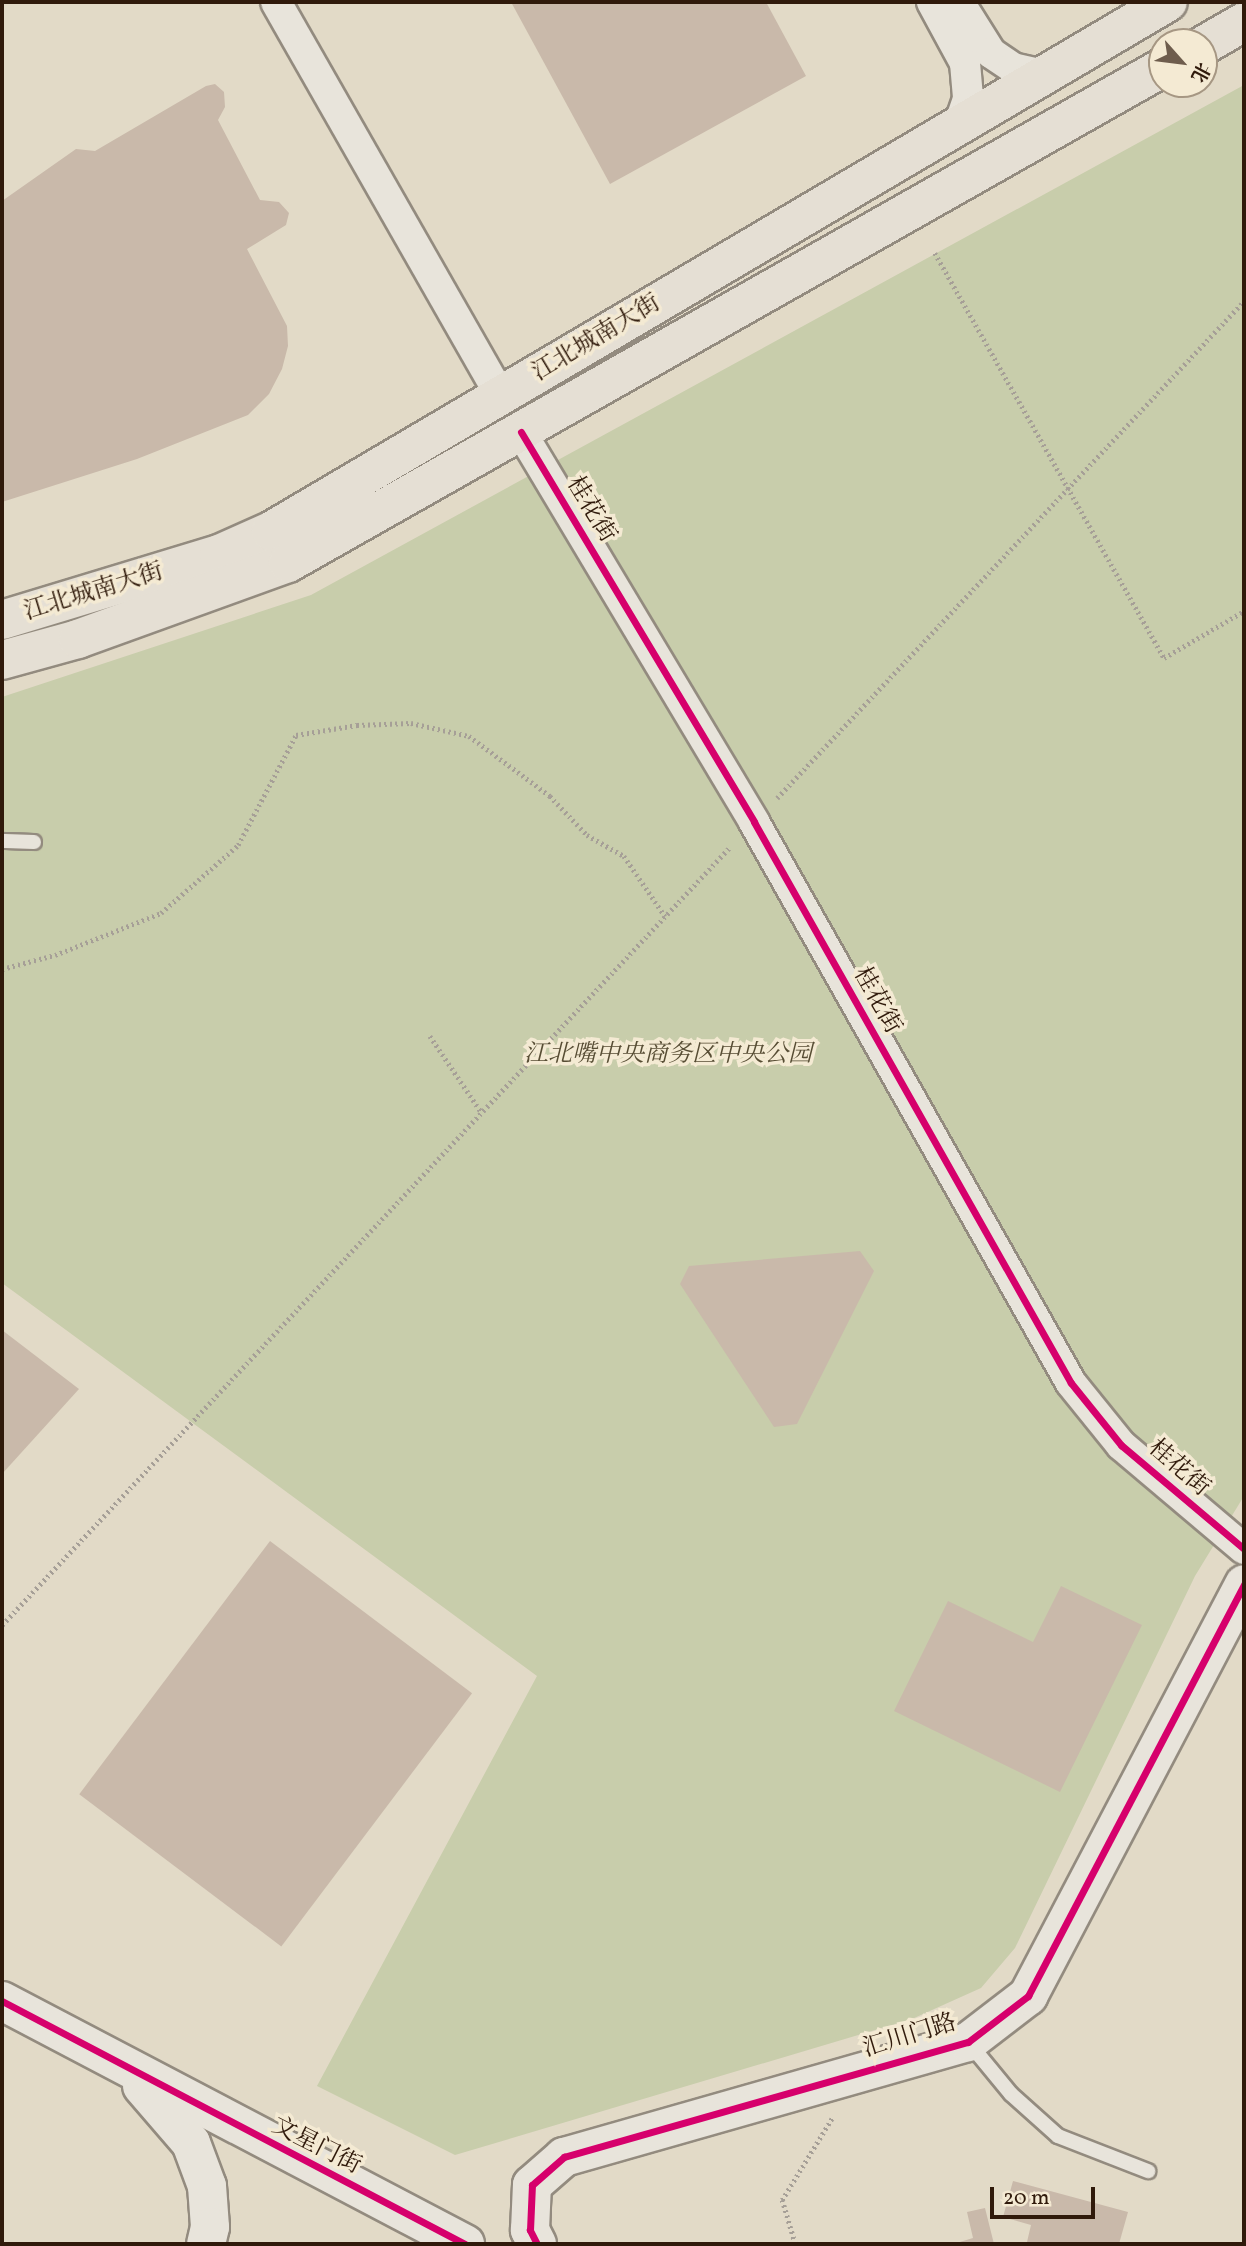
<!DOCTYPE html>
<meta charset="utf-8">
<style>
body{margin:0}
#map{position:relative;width:1246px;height:2246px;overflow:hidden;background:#e2dac7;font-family:Vollkorn,"Noto Serif SC",serif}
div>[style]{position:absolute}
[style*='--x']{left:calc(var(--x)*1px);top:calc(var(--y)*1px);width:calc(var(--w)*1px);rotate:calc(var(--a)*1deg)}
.green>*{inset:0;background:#c8cdab}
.building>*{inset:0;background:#c9b9aa;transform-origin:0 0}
.path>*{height:4.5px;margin-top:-2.25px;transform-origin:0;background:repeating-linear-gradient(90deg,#a69f97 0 2px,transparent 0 5.5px)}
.roads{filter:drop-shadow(2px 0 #938b7f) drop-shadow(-2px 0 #938b7f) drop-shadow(0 2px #938b7f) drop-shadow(0 -2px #938b7f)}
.lane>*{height:14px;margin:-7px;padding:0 7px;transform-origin:7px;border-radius:7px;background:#e8e4db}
.street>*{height:30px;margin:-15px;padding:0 15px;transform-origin:15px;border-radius:15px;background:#e8e4db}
.secondary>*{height:38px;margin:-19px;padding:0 19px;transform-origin:19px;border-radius:19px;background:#e8e4db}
.primary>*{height:38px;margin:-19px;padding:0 19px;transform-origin:19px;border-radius:19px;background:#e5dfd4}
.cycleway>*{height:7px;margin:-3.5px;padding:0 3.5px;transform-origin:3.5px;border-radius:3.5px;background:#d6006c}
span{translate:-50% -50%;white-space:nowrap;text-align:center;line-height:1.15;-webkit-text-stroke:7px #f4ead3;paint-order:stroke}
.street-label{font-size:24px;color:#301a0b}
.park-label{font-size:24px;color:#574d34;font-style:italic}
.frame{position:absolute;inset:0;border:4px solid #301a0b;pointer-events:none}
.north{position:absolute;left:1148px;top:28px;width:70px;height:70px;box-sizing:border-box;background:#f4ead3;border:2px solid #a69783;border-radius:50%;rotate:118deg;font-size:19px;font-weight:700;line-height:28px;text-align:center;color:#301a0b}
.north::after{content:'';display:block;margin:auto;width:24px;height:32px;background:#6e5d4d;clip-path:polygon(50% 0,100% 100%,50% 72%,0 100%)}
.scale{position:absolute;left:990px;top:2187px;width:105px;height:32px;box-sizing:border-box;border:4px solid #301a0b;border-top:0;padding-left:9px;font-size:21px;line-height:24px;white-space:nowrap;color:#301a0b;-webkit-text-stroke:5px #f4ead3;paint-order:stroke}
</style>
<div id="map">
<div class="green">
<div style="clip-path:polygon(1244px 85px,1244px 1496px,1195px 1576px,1015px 1948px,981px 1988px,912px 2019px,455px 2155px,317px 2086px,537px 1676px,2px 1283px,2px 697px,311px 595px)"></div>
</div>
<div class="building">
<div style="clip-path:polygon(511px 2px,766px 2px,806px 76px,610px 184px)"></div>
<div style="clip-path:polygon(206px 86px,215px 84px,224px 92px,225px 107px,218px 120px,260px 200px,279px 202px,289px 213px,286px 225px,247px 249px,287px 326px,288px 346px,282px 369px,269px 394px,248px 415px,137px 459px,2px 502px,2px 201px,76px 149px,95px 151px)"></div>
<div style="clip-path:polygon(860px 1251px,874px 1271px,797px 1424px,774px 1427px,680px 1284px,689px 1266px)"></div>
<div style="clip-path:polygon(2px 1330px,79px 1389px,2px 1474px)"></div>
<div style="left:270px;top:1541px;width:253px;height:317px;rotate:37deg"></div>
<div style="clip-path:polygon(1061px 1586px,1142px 1625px,1060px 1792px,894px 1711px,948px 1601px,1033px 1642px)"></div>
<div style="clip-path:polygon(1013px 2181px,1128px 2212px,1119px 2244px,1020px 2244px,1027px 2242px,1031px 2225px,1003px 2217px)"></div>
<div style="clip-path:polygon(985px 2208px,994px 2244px,953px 2244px,973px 2238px,967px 2212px)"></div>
</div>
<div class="path">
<div style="--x:935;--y:253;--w:465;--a:60.5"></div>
<div style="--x:1164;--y:658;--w:93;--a:-30.4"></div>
<div style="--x:777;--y:798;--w:682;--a:-46.78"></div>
<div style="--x:2;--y:969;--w:55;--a:-14.8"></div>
<div style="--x:55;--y:955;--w:114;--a:-21.6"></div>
<div style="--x:161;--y:913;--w:103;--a:-41.4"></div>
<div style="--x:238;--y:845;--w:124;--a:-62.2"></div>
<div style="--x:296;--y:735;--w:62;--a:-9.3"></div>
<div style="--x:357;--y:725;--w:54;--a:-2.1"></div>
<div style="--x:411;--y:723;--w:59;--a:12.6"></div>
<div style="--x:469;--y:736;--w:101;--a:36.5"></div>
<div style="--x:550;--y:796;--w:54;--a:46.5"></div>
<div style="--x:587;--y:835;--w:43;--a:29.6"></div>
<div style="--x:624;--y:856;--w:73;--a:55.7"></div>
<div style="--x:430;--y:1036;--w:93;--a:56"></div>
<div style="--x:2;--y:1625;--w:1065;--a:-46.9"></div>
<div style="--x:795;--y:2244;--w:46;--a:-106.5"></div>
<div style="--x:782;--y:2200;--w:96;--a:-58.6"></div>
</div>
<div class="roads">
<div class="lane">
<div style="--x:2;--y:841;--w:32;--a:2"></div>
<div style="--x:969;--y:2043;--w:66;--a:50.5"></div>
<div style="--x:1011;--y:2094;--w:63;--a:41.8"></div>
<div style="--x:1058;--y:2136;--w:97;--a:21.3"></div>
</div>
<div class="street">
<div style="--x:276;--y:2;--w:454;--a:60.3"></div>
<div style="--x:932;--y:2;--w:69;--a:61.6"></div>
<div style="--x:965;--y:63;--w:36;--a:85"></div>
<div style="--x:968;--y:99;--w:28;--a:109"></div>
<div style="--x:959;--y:2;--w:60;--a:57.9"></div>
<div style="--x:991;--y:53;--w:27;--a:34"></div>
<div style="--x:1013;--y:68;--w:32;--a:13"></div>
<div style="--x:521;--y:432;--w:454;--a:59.1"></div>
<div style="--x:754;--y:822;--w:644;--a:60.53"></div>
<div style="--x:1071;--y:1383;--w:80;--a:51.1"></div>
<div style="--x:1121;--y:1445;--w:161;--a:40.2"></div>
</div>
<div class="secondary">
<div style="--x:2;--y:2001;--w:523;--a:27.69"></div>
<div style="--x:142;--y:2086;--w:75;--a:49.3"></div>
<div style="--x:191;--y:2143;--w:46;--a:69.6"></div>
<div style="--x:207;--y:2186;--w:41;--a:85.8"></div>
<div style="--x:210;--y:2227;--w:17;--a:103"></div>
<div style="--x:537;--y:2244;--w:16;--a:-117"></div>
<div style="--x:530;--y:2230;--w:45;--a:-87.5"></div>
<div style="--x:532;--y:2185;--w:43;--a:-41.2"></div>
<div style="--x:564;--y:2157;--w:420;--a:-15.9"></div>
<div style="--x:968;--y:2042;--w:76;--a:-37.5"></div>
<div style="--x:1028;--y:1996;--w:465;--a:-62.3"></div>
</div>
<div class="primary">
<div style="--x:1204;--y:45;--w:46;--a:-29.9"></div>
<div style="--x:2;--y:620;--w:227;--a:-16.9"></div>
<div style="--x:219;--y:554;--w:57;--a:-23.9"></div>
<div style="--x:271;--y:531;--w:1041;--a:-30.53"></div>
<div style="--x:2;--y:660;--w:79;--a:-15.4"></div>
<div style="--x:78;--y:639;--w:223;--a:-19.9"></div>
<div style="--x:288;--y:563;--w:1004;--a:-29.53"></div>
</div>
</div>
<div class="cycleway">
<div style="--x:521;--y:432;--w:454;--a:59.1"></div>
<div style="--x:754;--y:822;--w:644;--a:60.53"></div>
<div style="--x:1071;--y:1383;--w:80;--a:51.1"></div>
<div style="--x:1121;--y:1445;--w:161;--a:40.2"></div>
<div style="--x:2;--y:2001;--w:523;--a:27.69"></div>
<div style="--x:537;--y:2244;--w:16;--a:-117"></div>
<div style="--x:530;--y:2230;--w:45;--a:-87.5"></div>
<div style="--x:532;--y:2185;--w:43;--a:-41.2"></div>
<div style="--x:564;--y:2157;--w:420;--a:-15.9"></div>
<div style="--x:968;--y:2042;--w:76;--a:-37.5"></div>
<div style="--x:1028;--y:1996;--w:465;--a:-62.3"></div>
</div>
<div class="street-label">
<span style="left:597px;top:339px;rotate:-31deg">江北城南大街</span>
<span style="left:590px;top:510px;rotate:59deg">桂花街</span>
<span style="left:94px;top:593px;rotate:-17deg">江北城南大街</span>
<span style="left:876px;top:1001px;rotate:61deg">桂花街</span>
<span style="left:1178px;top:1469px;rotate:41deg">桂花街</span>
<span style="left:910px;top:2037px;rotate:-17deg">汇川门路</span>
<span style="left:316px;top:2147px;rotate:27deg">文星门街</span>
</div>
<div class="park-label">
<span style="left:668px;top:1056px">江北嘴中央商务区中央公园</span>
</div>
<div class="frame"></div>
<div class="north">北</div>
<div class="scale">20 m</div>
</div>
